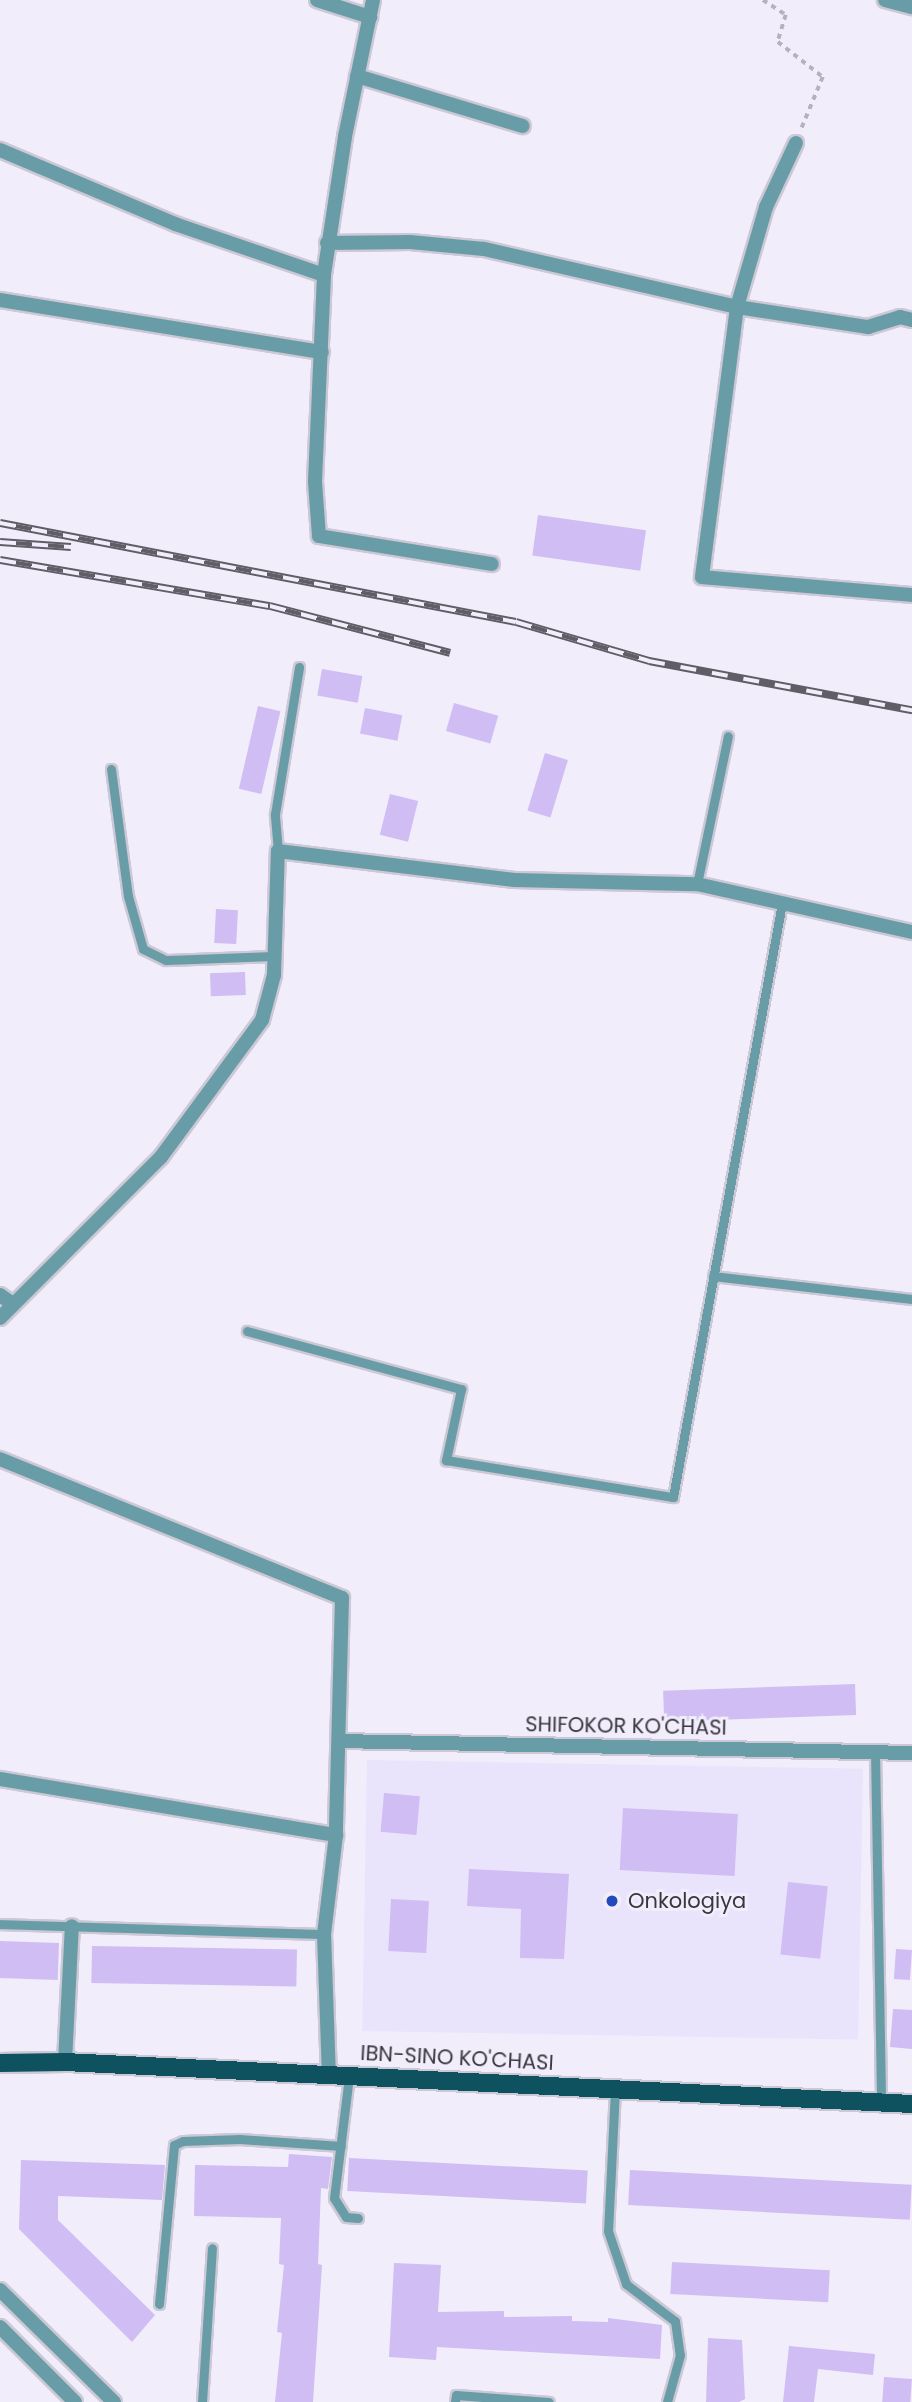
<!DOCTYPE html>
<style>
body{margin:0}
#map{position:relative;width:912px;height:2402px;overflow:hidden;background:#f1edfb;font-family:Poppins,sans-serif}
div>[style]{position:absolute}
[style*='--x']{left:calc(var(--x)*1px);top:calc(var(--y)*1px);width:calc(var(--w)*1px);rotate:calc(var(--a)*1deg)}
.built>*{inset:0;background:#eae3fc;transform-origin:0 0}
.building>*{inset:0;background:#cfbdf4;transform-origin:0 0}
.path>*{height:3.5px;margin-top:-1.75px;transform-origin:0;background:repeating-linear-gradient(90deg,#b5b1bd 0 5px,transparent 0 10px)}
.roads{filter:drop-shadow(2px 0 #ccc8d5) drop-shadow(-2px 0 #ccc8d5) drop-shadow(0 2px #ccc8d5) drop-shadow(0 -2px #ccc8d5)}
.service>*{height:9px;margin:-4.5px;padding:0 4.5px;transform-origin:4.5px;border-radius:4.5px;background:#689da8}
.minor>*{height:14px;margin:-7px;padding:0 7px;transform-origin:7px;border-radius:7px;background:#689da8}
.tertiary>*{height:14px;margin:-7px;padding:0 7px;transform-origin:7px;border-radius:7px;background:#689da8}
.primary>*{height:18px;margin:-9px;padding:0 9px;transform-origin:9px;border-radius:9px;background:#0d525e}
.rail>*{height:8px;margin-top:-4px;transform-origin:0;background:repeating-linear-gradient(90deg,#f1edfb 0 16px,#615d67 0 32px);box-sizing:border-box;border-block:2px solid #615d67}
.dots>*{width:19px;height:19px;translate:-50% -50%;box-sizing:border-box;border:4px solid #f1edfb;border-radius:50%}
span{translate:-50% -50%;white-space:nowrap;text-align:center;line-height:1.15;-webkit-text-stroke:6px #f1edfb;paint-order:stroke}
.street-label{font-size:21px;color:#39363f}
.poi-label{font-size:21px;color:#39363f}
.left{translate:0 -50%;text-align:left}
</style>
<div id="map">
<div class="built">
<div style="left:367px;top:1760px;width:496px;height:271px;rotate:1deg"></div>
</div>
<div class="building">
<div style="left:538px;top:515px;width:109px;height:41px;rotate:8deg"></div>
<div style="left:322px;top:669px;width:41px;height:27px;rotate:10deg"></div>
<div style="left:454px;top:703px;width:46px;height:29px;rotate:16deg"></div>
<div style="left:258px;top:706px;width:23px;height:85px;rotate:13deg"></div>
<div style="left:365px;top:708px;width:38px;height:26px;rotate:11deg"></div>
<div style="left:545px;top:753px;width:24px;height:60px;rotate:17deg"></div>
<div style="left:390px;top:794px;width:29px;height:42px;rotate:14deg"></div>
<div style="left:216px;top:909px;width:22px;height:34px;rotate:3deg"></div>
<div style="left:245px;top:972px;width:23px;height:35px;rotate:88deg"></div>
<div style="left:855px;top:1684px;width:31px;height:192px;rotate:88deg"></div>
<div style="left:384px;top:1793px;width:36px;height:39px;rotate:5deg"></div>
<div style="left:623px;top:1808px;width:115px;height:62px;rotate:3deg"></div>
<div style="clip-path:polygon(469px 1869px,569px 1874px,564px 1959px,520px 1958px,521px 1909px,467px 1906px)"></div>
<div style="left:788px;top:1882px;width:40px;height:73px;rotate:6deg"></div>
<div style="left:391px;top:1899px;width:38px;height:52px;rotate:3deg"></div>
<div style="left:0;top:1941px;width:59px;height:37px;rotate:2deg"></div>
<div style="left:92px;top:1946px;width:205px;height:37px;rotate:1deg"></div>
<div style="left:896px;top:1949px;width:16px;height:30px;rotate:4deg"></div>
<div style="clip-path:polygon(893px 2009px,912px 2010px,912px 2049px,890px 2047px)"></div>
<div style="clip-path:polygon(289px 2154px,332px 2157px,328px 2189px,321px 2188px,318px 2264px,322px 2265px,313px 2402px,275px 2402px,282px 2333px,277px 2332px,284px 2265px,279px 2264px,281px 2218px,194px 2216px,195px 2165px,288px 2167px)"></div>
<div style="left:349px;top:2158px;width:239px;height:33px;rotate:3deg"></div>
<div style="clip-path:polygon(21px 2160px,165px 2165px,162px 2200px,58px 2196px,58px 2220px,155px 2315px,132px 2342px,19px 2229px)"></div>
<div style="left:630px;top:2170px;width:282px;height:35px;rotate:3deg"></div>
<div style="left:672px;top:2262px;width:158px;height:32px;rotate:3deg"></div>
<div style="clip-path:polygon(394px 2263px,441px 2265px,438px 2312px,504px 2311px,504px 2317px,572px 2316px,572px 2321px,608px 2322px,608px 2318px,662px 2325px,660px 2359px,437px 2347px,436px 2360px,389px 2357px)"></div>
<div style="clip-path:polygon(708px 2338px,742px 2340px,745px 2399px,739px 2402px,706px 2402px)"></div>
<div style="clip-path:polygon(789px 2346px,875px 2354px,873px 2375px,818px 2369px,814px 2402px,783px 2402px)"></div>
<div style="left:884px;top:2377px;width:28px;height:25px;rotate:4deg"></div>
</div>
<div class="path">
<div style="--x:763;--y:0;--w:27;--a:33"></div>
<div style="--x:786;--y:15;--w:28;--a:107"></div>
<div style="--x:778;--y:42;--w:57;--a:37.9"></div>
<div style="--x:823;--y:77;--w:57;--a:112.5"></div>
</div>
<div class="roads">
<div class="service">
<div style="--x:111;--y:769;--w:128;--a:82.4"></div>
<div style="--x:128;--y:896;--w:55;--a:74.2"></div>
<div style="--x:143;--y:949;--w:25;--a:26"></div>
<div style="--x:166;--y:960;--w:109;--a:-2.1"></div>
<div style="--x:278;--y:851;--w:37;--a:-95"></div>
<div style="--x:275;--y:814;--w:149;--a:-80.7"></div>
<div style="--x:697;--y:884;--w:151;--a:-78.2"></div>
<div style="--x:713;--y:1276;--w:200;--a:6.6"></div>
<div style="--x:247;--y:1331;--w:222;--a:15.2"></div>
<div style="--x:461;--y:1389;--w:73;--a:101.9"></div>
<div style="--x:446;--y:1460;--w:230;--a:9.3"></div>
<div style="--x:673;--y:1497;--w:604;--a:-79.6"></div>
<div style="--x:875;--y:1752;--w:351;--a:89"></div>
<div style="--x:0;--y:1924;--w:324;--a:1.8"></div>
<div style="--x:349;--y:2076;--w:123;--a:97"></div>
<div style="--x:334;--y:2198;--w:22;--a:58"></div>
<div style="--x:346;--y:2217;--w:12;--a:5"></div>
<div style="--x:615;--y:2089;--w:142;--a:92.8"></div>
<div style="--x:608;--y:2231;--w:56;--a:71.2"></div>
<div style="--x:626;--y:2284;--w:61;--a:37.1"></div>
<div style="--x:675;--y:2321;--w:34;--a:82"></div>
<div style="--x:680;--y:2355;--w:49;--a:105.5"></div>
<div style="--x:159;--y:2304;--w:160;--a:-84.6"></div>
<div style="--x:174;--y:2145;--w:10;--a:-24"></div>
<div style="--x:183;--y:2141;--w:57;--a:-2"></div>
<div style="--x:240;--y:2139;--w:101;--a:4"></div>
<div style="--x:202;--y:2402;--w:154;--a:-86.3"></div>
<div style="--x:455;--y:2402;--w:7;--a:-82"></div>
<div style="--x:456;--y:2395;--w:93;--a:4.3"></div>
</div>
<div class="minor">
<div style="--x:317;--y:0;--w:56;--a:17.8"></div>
<div style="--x:373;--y:0;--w:140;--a:101.6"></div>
<div style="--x:345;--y:137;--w:140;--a:98.7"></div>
<div style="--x:324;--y:275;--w:207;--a:92.5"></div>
<div style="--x:315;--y:482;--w:54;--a:85.8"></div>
<div style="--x:319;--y:536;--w:175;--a:9.2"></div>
<div style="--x:885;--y:0;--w:28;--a:15"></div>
<div style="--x:357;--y:76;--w:173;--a:16.8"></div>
<div style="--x:796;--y:143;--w:71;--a:115.1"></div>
<div style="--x:766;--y:207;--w:104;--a:106.2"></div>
<div style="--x:737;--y:307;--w:133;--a:8.7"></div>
<div style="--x:868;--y:327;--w:34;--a:-17"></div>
<div style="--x:900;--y:317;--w:12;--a:14"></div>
<div style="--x:0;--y:150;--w:190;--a:22.9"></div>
<div style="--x:175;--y:224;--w:157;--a:18.9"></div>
<div style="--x:327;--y:243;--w:83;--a:-0.7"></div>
<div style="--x:410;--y:242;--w:74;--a:5.4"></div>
<div style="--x:484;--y:249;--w:260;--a:12.9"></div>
<div style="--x:737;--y:307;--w:272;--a:97.4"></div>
<div style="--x:702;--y:577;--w:211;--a:4.9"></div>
<div style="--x:0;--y:300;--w:326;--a:9.2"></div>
<div style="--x:0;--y:1295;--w:16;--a:35"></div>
<div style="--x:0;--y:1318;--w:228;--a:-45"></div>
<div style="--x:161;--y:1157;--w:170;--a:-53.6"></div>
<div style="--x:262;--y:1020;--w:47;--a:-75.1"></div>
<div style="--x:274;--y:975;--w:124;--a:-88.2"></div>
<div style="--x:278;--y:851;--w:238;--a:7"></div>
<div style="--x:514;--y:880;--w:183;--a:1.3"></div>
<div style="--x:697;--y:884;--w:220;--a:12.6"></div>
<div style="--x:0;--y:1459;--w:369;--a:22.1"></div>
<div style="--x:342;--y:1598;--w:237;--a:91.5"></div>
<div style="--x:336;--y:1835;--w:100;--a:96.9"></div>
<div style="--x:324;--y:1934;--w:140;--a:88"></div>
<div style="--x:339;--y:1741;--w:573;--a:1.2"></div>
<div style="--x:0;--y:1779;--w:341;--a:9.5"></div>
<div style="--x:65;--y:2062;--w:136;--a:-87.1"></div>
</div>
<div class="tertiary">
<div style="--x:0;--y:2290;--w:160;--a:44.5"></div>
<div style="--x:0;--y:2327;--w:106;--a:45"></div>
</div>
<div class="primary">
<div style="--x:0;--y:2063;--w:65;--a:-0.9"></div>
<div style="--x:65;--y:2062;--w:848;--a:2.84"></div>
</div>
</div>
<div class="rail">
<div style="--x:0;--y:523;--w:525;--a:10.86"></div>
<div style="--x:516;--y:622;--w:139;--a:16.3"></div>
<div style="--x:649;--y:661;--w:268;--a:10.6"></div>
<div style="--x:0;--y:542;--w:71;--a:4"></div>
<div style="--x:0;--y:560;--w:274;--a:9.7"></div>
<div style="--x:270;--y:606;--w:186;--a:14.6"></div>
</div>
<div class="dots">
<div style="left:612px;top:1901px;background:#234bb9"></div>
</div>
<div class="street-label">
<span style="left:626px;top:1726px;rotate:1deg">SHIFOKOR KO'CHASI</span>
<span style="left:457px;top:2058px;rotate:3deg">IBN-SINO KO'CHASI</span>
</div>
<div class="poi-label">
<span class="left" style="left:628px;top:1901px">Onkologiya</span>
</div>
</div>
